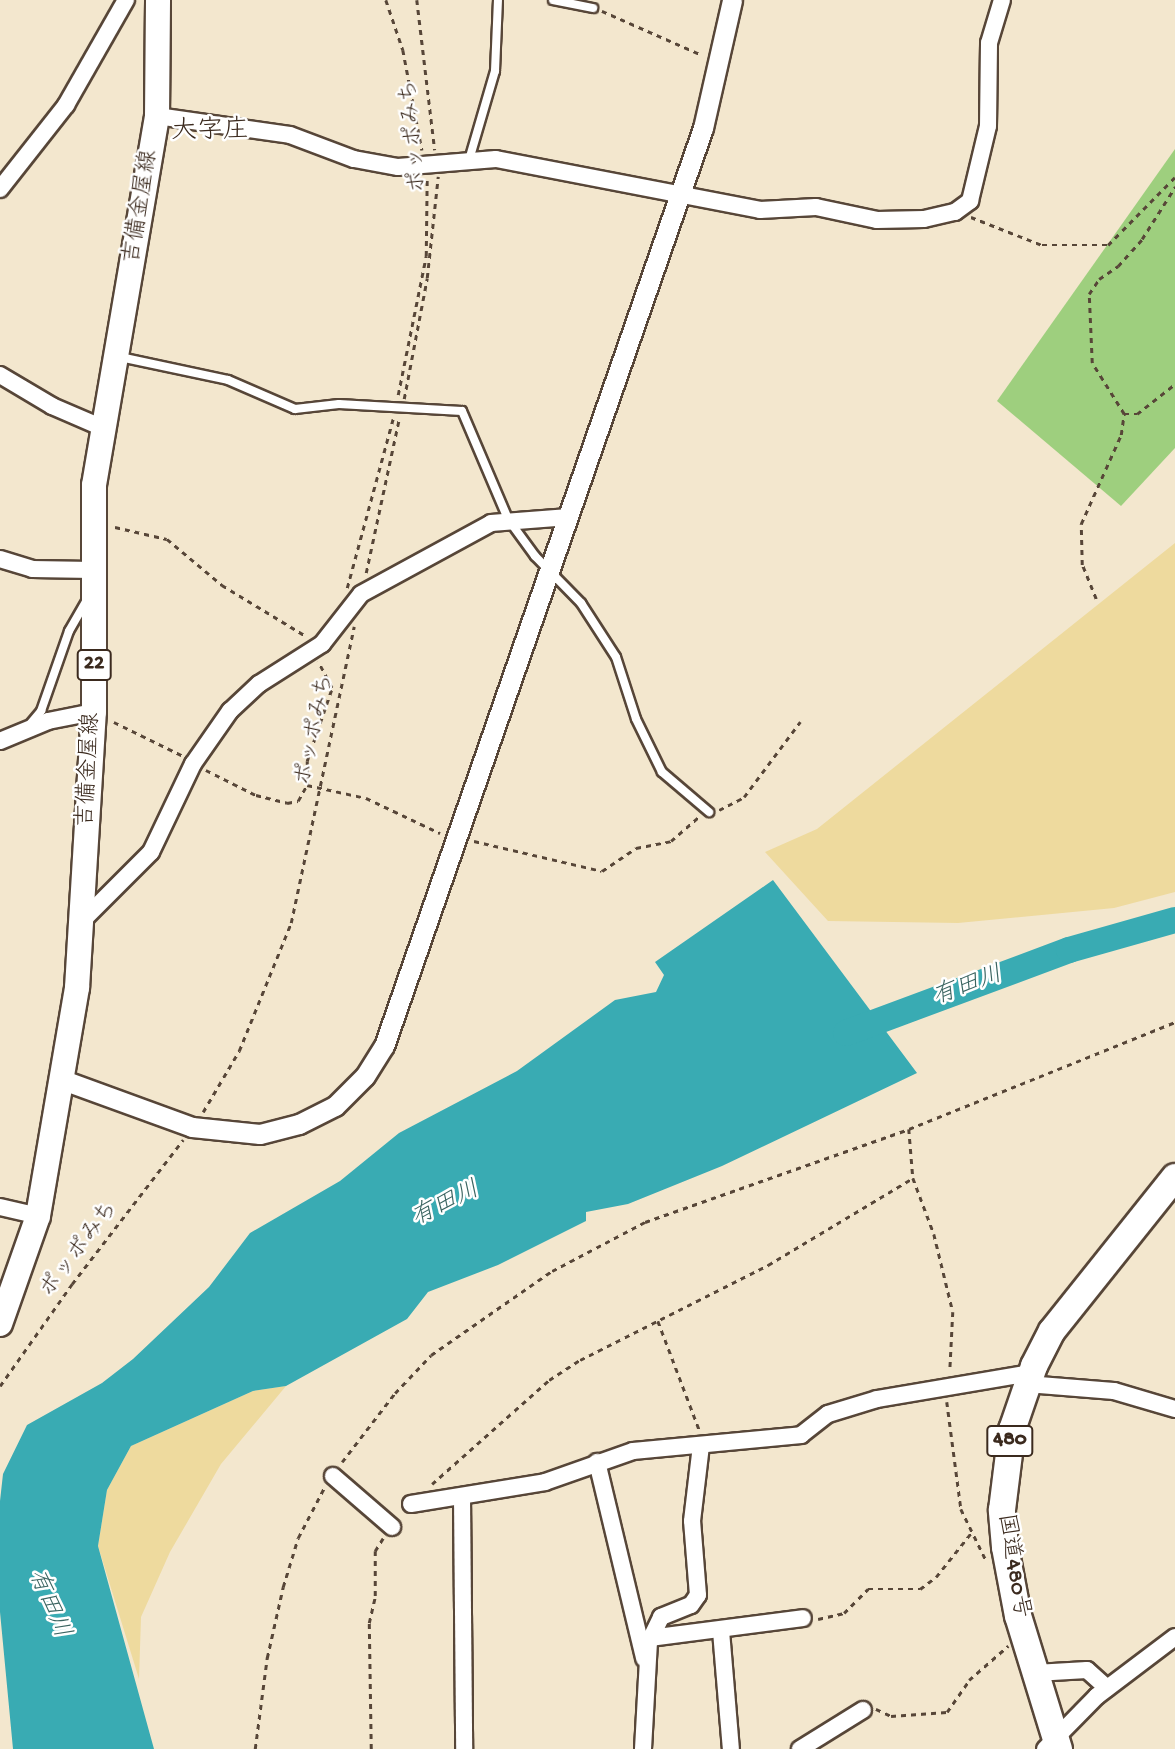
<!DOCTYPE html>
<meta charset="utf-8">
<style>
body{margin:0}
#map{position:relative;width:1175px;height:1749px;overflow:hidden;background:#f3e7ce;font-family:"Gochi Hand","Klee One",sans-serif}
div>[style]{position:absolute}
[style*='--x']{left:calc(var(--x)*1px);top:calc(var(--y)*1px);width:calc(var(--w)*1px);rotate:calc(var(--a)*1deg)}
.green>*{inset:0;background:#9ecf7e}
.sand>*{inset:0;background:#eeda9e}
.water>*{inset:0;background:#39abb3}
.river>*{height:26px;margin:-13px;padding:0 13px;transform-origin:13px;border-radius:13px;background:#39abb3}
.path>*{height:2.5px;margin-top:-1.25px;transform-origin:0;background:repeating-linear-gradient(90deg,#574638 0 5px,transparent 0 10px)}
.roads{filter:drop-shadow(2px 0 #574638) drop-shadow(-2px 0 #574638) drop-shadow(0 2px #574638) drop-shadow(0 -2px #574638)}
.service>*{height:8px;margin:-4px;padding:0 4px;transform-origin:4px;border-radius:4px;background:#fff}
.minor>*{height:16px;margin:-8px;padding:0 8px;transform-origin:8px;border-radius:8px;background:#fff}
.tertiary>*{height:19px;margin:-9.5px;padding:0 9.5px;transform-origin:9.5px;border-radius:9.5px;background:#fff}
.primary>*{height:24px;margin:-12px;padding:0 12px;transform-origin:12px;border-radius:12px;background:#fff}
.trunk>*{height:26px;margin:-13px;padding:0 13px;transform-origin:13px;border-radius:13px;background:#fff}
span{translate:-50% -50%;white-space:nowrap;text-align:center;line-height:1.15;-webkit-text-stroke:5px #fff;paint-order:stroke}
.shield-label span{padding:2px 5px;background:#fff;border:2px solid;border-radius:5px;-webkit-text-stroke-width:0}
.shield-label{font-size:21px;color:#3b2a1e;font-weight:700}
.street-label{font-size:23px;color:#3b2a1e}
.water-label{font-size:24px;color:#3a6461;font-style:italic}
.quarter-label{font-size:26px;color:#3b2a1e}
</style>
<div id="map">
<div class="green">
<div style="clip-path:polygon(1175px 149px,1175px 448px,1121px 506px,997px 401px)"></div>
</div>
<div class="sand">
<div style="clip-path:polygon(1175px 543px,1175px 892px,1114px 908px,958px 923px,828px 921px,765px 852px,817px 829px)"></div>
<div style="clip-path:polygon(286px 1386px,221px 1464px,170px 1552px,141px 1617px,139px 1679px,98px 1546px,107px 1490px,131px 1446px,253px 1391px)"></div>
</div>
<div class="water">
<div style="clip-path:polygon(773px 880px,917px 1073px,722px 1166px,628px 1204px,586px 1212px,586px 1221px,498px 1265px,428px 1292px,407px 1319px,286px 1386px,253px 1391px,131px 1446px,107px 1490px,98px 1546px,154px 1749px,13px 1749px,0 1612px,0 1501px,3px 1474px,27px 1425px,102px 1383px,133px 1359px,209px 1287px,250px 1233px,340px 1181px,399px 1133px,517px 1071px,615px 1000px,656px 992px,664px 975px,655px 962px)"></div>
</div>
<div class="river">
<div style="--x:846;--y:1033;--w:238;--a:-20.4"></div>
<div style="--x:1069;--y:950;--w:110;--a:-15.8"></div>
</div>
<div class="path">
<div style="--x:386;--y:0;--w:53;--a:71.2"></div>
<div style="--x:403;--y:50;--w:102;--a:79.2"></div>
<div style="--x:417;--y:0;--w:151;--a:83.2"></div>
<div style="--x:602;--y:11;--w:109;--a:23.7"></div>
<div style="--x:971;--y:217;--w:76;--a:21.5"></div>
<div style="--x:1042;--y:245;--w:66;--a:0"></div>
<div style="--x:1108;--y:245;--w:95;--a:-45.4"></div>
<div style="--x:398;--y:395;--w:142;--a:-78.6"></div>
<div style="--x:426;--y:256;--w:78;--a:-89.3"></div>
<div style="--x:404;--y:399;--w:123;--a:-79.2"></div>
<div style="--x:427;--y:278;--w:102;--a:-83.8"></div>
<div style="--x:1124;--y:414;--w:13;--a:0"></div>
<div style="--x:1137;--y:414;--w:48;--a:-38.3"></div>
<div style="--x:115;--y:527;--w:53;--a:13"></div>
<div style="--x:167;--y:539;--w:72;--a:39.9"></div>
<div style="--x:222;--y:585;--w:98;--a:31.3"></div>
<div style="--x:366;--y:573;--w:157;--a:-77.9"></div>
<div style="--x:347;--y:588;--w:175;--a:-74.8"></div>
<div style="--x:1096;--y:599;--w:37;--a:-112"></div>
<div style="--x:1082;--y:565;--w:41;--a:-91.4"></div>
<div style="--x:1081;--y:524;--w:98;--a:-65.8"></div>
<div style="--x:1121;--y:435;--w:21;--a:-82"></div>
<div style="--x:1124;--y:414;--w:60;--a:-122.1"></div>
<div style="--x:1092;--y:363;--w:69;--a:-92.5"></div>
<div style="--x:1089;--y:294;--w:18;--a:-56"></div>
<div style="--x:1099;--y:279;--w:23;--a:-34"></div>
<div style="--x:1118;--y:266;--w:36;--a:-48"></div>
<div style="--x:1142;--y:239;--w:62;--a:-57.6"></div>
<div style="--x:114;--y:722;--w:77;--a:26.2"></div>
<div style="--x:206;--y:770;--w:56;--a:26.6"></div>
<div style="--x:256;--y:795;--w:32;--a:14"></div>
<div style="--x:287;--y:803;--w:11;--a:-10"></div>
<div style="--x:298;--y:801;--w:18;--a:-61"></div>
<div style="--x:307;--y:785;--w:24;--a:-90"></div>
<div style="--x:307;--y:761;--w:77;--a:-71.1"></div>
<div style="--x:332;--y:688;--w:30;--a:-118"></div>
<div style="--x:307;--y:785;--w:60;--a:12.4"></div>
<div style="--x:366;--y:798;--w:82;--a:25.3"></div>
<div style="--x:719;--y:810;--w:28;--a:-27"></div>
<div style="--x:744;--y:797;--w:94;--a:-53.3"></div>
<div style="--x:474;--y:841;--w:131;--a:13.2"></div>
<div style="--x:602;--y:871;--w:41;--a:-34.1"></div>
<div style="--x:636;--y:848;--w:36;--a:-11"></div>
<div style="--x:671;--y:841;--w:37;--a:-41"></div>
<div style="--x:203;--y:1112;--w:71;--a:-59.5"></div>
<div style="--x:239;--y:1051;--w:138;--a:-67.9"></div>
<div style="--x:291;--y:923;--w:303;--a:-78"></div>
<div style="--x:909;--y:1129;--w:49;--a:85.3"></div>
<div style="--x:913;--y:1178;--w:60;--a:69.4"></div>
<div style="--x:934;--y:1234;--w:80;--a:76.3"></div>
<div style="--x:953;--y:1312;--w:59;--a:92.9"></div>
<div style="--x:658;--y:1321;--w:116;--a:69.2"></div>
<div style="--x:0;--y:1386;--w:125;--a:-54.8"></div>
<div style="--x:72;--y:1284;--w:182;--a:-52.4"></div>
<div style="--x:947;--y:1402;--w:108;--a:82.5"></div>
<div style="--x:961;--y:1509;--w:57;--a:63.9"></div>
<div style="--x:342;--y:1462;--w:87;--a:-52.5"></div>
<div style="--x:395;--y:1393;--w:52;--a:-46.5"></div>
<div style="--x:431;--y:1355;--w:147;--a:-34.8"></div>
<div style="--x:552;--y:1271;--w:105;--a:-27.8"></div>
<div style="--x:645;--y:1222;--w:280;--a:-19.4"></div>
<div style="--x:909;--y:1129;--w:287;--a:-21.9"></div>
<div style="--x:432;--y:1484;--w:157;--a:-41.6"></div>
<div style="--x:549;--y:1380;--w:37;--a:-33"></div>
<div style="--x:580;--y:1360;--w:211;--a:-26.8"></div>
<div style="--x:768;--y:1265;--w:169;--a:-31"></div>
<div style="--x:818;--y:1619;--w:27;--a:-13"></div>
<div style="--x:844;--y:1613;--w:34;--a:-45"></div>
<div style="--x:868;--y:1589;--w:52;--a:0"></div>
<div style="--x:920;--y:1589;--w:20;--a:-37"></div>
<div style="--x:936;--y:1577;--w:56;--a:-51.5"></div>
<div style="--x:876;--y:1709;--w:17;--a:25"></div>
<div style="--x:891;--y:1716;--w:56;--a:-4.1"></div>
<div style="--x:947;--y:1712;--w:39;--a:-55"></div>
<div style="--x:969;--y:1680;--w:52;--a:-41.1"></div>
<div style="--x:255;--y:1749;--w:92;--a:-82.5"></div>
<div style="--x:267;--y:1658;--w:73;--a:-77.3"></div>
<div style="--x:283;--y:1587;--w:51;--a:-73"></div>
<div style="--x:298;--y:1538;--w:56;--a:-62.5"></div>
<div style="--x:371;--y:1749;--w:126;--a:-90.9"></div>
<div style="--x:369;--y:1623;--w:28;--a:-77"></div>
<div style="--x:375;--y:1596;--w:45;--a:-90"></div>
<div style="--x:375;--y:1551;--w:15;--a:-58"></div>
</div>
<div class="roads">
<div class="service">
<div style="--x:553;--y:0;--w:41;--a:11.3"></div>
<div style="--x:469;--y:160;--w:93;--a:-73.7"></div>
<div style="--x:495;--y:71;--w:71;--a:-87.6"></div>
<div style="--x:120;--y:357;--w:110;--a:12"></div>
<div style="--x:228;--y:380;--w:73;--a:23.4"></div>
<div style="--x:295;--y:409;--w:44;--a:-6.5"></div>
<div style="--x:339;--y:404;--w:123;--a:3.3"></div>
<div style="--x:462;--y:411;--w:117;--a:66.9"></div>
<div style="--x:508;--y:519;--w:46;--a:53.9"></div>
<div style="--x:535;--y:556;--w:66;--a:45.6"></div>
<div style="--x:581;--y:603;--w:64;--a:57.1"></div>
<div style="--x:616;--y:657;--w:65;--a:72.1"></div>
<div style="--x:636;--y:719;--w:59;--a:63.9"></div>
<div style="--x:662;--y:772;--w:62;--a:40.4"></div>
<div style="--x:31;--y:723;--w:16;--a:-50"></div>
<div style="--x:41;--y:711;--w:85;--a:-70.7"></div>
<div style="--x:69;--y:631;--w:34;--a:-60"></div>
</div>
<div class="minor">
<div style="--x:157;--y:116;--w:134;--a:8.1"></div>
<div style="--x:290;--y:135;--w:68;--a:20.6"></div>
<div style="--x:354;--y:159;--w:45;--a:10.3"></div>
<div style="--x:398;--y:167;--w:98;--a:-4.7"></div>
<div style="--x:496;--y:159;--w:269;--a:10.9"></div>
<div style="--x:760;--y:210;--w:56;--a:-3.1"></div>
<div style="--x:816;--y:207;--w:62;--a:12"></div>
<div style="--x:877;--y:220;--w:47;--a:-1.2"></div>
<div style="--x:924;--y:219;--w:32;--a:-13"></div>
<div style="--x:955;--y:212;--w:19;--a:-36"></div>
<div style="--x:970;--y:201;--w:77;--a:-76.5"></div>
<div style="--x:988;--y:126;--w:83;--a:-89.3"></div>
<div style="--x:989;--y:43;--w:45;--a:-73.2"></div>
<div style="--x:0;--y:189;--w:107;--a:-51.8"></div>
<div style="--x:66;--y:105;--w:121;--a:-60.3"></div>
<div style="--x:0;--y:375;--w:61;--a:30.8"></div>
<div style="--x:52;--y:406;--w:56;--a:23.3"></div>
<div style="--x:0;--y:559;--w:34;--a:17"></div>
<div style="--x:32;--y:569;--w:61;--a:0.9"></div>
<div style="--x:0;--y:741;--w:52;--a:-22.6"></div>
<div style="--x:48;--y:721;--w:47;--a:-11.1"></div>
<div style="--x:81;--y:922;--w:99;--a:-45"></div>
<div style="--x:151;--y:852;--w:98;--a:-64.5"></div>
<div style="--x:193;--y:764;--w:65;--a:-55.1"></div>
<div style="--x:230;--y:711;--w:40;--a:-43"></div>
<div style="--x:259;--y:684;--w:75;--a:-32.4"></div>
<div style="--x:322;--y:644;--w:63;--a:-52"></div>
<div style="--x:361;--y:594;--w:148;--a:-28.6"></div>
<div style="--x:491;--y:523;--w:78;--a:-4.4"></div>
<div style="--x:0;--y:1207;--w:39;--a:13"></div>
<div style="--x:1027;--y:1384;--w:87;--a:4.6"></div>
<div style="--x:1114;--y:1391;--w:64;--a:16.4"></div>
<div style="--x:597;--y:1462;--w:202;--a:76.5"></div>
<div style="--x:333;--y:1476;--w:78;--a:40.8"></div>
<div style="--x:462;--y:1497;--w:252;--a:89.5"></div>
<div style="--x:411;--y:1504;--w:136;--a:-9.3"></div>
<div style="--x:545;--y:1482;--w:93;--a:-19.4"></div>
<div style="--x:633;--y:1451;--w:169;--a:-5.4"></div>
<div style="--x:801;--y:1435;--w:34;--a:-38"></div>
<div style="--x:828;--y:1414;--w:51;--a:-17"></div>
<div style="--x:877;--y:1399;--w:156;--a:-9.6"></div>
<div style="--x:721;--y:1631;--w:118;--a:85.2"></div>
<div style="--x:650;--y:1638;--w:154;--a:-7.4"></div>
<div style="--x:1035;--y:1673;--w:52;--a:-3.3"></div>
<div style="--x:1087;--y:1670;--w:27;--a:42"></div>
<div style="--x:643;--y:1749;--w:107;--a:-86.8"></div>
<div style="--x:649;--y:1642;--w:28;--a:-64"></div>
<div style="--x:661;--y:1617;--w:32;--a:-22"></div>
<div style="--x:691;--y:1605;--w:12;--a:-55"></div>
<div style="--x:698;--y:1595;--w:74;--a:-94.6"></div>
<div style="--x:692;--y:1521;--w:76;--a:-83.2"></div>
<div style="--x:800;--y:1749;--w:74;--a:-31.8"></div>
<div style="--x:1045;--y:1749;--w:74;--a:-45.5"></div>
<div style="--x:1097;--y:1696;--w:98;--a:-37.1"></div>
</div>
<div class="tertiary">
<div style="--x:63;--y:1080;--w:137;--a:20"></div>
<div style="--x:192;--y:1127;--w:68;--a:5.9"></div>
<div style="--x:260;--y:1134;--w:40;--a:-14.4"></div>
<div style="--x:299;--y:1124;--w:40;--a:-26.6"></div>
<div style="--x:335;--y:1106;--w:42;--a:-45"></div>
<div style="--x:365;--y:1076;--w:36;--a:-58"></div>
<div style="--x:384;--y:1046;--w:972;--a:-70.84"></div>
<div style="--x:703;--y:128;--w:131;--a:-77.2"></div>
</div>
<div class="primary">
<div style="--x:0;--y:1324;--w:114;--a:-70.6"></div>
<div style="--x:38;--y:1216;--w:231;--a:-80.3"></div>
<div style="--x:77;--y:988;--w:277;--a:-86.5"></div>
<div style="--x:94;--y:712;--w:227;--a:-90"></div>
<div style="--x:94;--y:485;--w:374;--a:-80.3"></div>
<div style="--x:157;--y:116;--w:116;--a:-89.5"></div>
</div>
<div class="trunk">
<div style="--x:1059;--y:1749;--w:139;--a:-107.1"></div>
<div style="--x:1018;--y:1616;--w:70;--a:-100.7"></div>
<div style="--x:1005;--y:1547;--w:37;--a:-95"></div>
<div style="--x:1002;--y:1510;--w:81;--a:-82.9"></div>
<div style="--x:1012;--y:1430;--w:68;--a:-71"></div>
<div style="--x:1034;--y:1366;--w:39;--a:-63"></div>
<div style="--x:1052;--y:1331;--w:197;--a:-51.4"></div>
</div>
</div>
<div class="shield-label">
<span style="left:94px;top:665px">22</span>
<span style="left:1010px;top:1441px">480</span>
</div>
<div class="street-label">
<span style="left:415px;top:136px;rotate:-95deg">ポッポみち</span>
<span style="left:142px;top:207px;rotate:-81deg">吉備金屋線</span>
<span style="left:316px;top:730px;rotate:-78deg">ポッポみち</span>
<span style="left:90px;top:770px;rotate:-87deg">吉備金屋線</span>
<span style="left:80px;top:1250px;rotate:-53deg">ポッポみち</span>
<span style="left:1012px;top:1566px;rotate:81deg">国道480号</span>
</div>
<div class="water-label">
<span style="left:968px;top:987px;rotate:-20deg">有田川</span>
<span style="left:446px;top:1205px;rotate:-26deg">有田川</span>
<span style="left:48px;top:1604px;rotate:67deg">有田川</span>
</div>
<div class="quarter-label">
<span style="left:210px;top:133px">大字庄</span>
</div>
</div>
